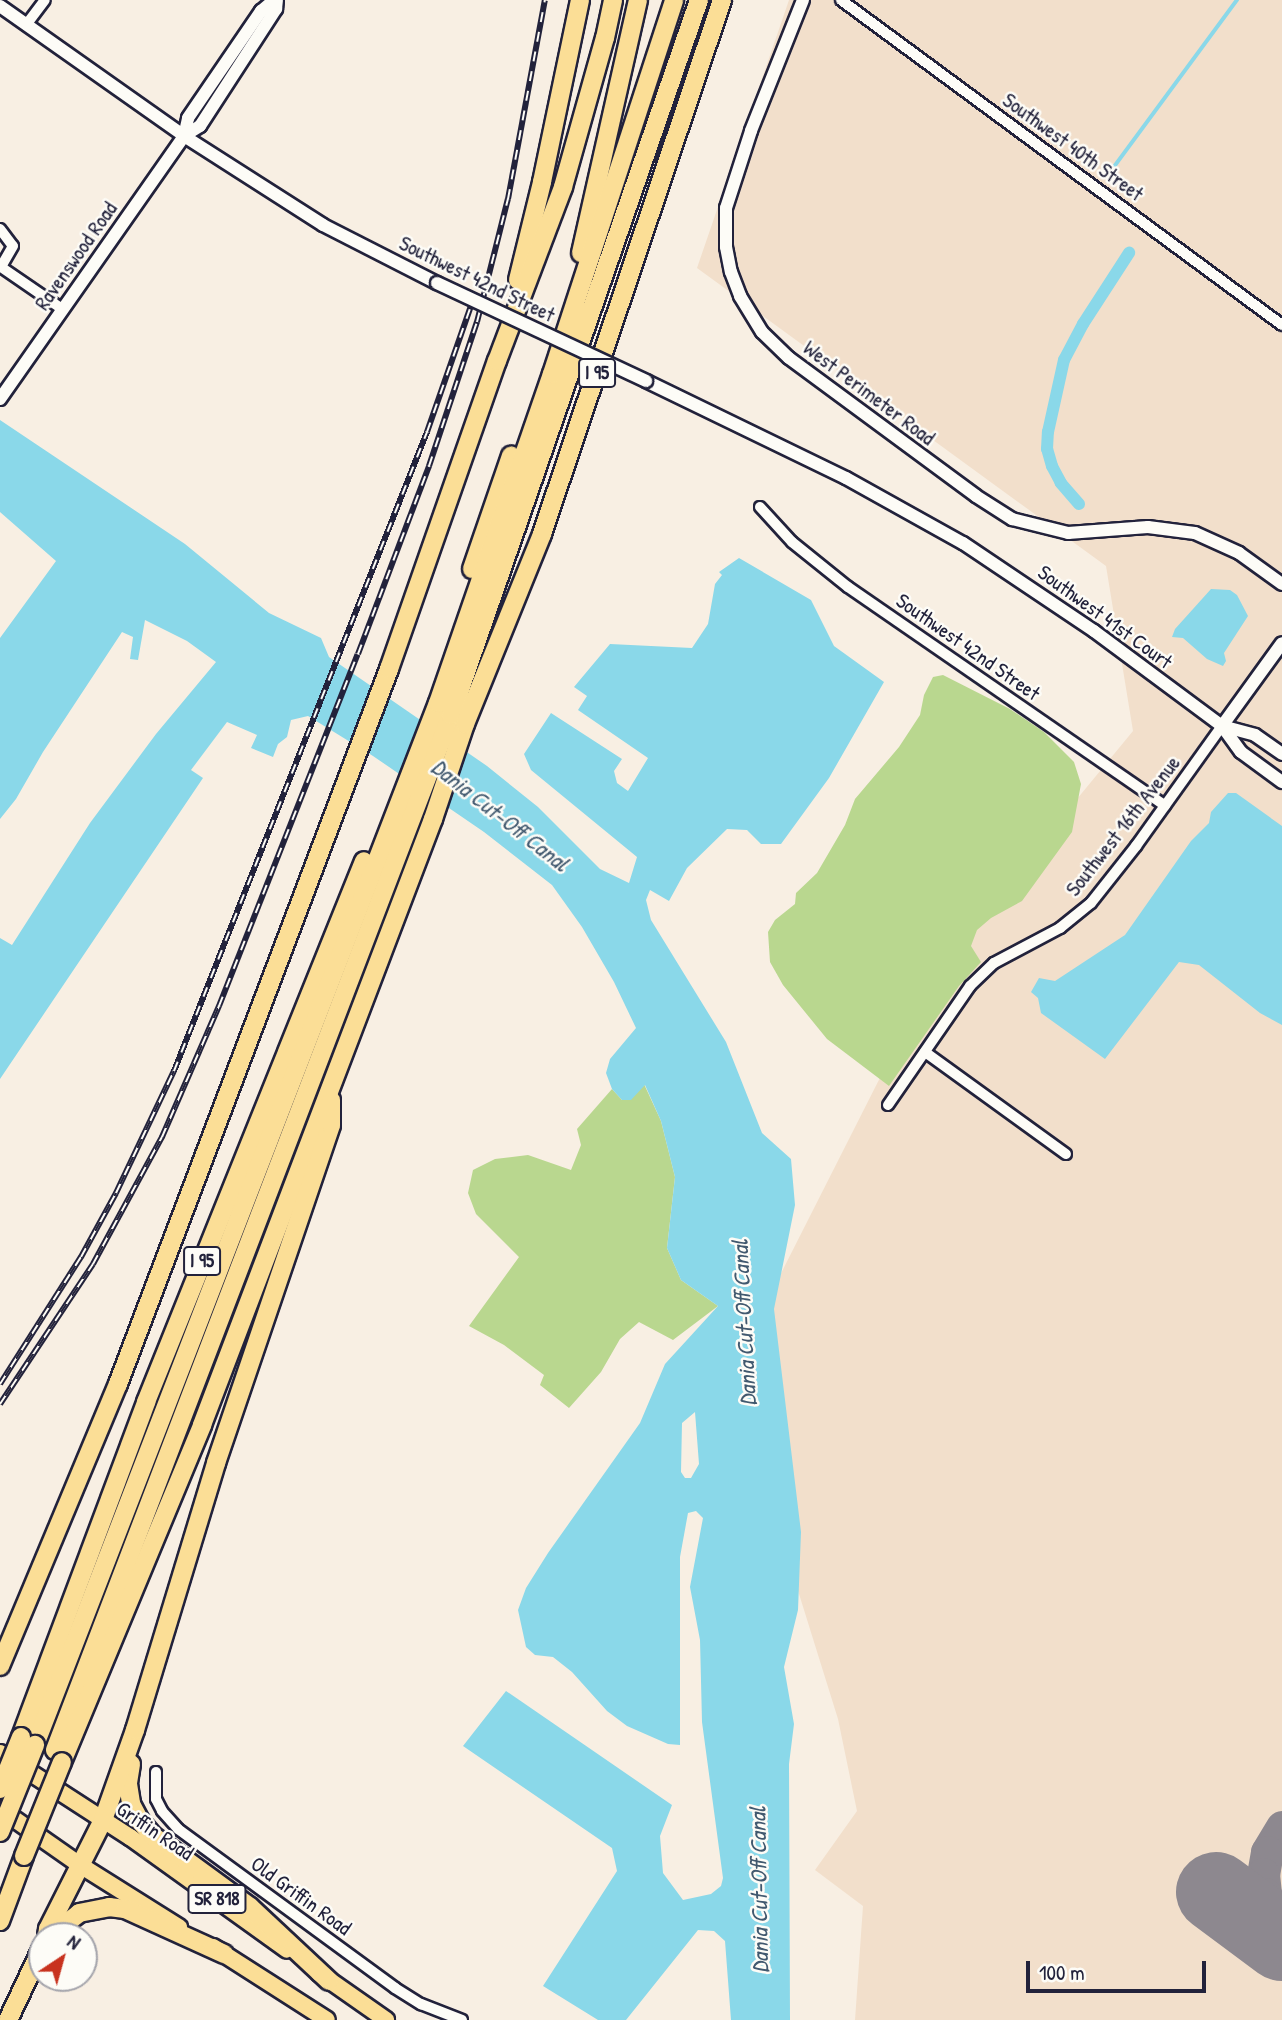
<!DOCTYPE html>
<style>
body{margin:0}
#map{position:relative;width:1282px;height:2020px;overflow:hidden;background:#f8efe3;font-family:"Patrick Hand",sans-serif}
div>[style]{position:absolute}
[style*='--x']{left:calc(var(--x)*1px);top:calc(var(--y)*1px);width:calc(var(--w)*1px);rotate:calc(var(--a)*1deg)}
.built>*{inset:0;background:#f2dfcb}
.green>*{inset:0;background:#b9d78f}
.water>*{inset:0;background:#8ad8e9}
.stream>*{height:3.5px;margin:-1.75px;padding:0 1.75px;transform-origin:1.75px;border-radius:1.75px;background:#8ad8e9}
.canal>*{height:12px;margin:-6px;padding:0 6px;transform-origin:6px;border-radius:6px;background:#8ad8e9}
.taxiway>*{height:33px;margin:-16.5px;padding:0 16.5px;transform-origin:16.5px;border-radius:16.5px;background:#8d888f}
.runway>*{height:80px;margin:-40px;padding:0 40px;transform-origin:40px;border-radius:40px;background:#8d888f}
.roads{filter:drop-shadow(2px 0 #22223b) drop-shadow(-2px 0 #22223b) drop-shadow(0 2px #22223b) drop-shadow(0 -2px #22223b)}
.minor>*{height:10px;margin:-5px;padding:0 5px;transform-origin:5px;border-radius:5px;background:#fdfcf7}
.tertiary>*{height:12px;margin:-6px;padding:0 6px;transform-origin:6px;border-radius:6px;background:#fdfcf7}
.primary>*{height:16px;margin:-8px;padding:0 8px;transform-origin:8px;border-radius:8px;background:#fbde96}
.motorway>*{height:18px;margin:-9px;padding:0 9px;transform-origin:9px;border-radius:9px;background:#fbde96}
.rail>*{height:6px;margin-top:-3px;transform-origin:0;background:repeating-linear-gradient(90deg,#fdfcf7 0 10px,#22223b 0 20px);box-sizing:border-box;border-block:2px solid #22223b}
.bridges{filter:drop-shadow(2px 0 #22223b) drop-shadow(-2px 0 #22223b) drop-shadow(0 2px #22223b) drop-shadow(0 -2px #22223b)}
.tertiary-bridge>*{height:12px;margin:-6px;padding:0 6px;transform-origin:6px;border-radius:6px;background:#fdfcf7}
.motorway-bridge>*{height:18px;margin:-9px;padding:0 9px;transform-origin:9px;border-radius:9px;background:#fbde96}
span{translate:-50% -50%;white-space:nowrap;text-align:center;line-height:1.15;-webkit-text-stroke:5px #fdfcf7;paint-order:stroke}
.shield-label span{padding:2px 5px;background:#fdfcf7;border:2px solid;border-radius:5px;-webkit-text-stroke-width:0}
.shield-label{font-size:19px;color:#22223b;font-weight:700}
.street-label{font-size:21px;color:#22223b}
.water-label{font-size:23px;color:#41596f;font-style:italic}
.north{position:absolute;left:28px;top:1922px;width:70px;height:70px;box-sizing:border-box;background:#fdfcf7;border:2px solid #a5a5ac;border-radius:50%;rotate:36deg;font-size:19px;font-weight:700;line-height:28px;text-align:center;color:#22223b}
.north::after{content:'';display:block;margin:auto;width:24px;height:32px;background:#c8321e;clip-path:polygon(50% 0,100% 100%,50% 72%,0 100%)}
.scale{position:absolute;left:1026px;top:1961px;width:180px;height:32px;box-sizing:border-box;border:4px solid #22223b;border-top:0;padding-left:9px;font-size:21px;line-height:24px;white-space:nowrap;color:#22223b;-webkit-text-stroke:5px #fdfcf7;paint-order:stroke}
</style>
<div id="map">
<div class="built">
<div style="clip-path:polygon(789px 0,1282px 0,1282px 2020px,855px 2020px,863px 1906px,815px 1870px,857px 1811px,838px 1719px,790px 1565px,765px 1305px,932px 975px,1133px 731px,1106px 566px,697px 268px)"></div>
</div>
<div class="green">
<div style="clip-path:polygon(943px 675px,1010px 709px,1044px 732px,1074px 762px,1081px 784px,1072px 832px,1022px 901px,991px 918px,977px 930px,971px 946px,981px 962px,959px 986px,889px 1086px,827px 1039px,783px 985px,770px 962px,768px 932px,775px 920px,795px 904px,796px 893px,817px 873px,845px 825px,855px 799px,899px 747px,920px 715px,924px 695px,933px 677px)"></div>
<div style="clip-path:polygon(644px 1084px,661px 1121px,675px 1177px,667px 1248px,681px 1280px,718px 1306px,673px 1340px,639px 1322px,620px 1339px,601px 1372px,569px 1408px,540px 1385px,544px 1375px,504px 1345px,469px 1326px,519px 1257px,476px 1214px,468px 1193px,473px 1170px,495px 1159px,528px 1155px,571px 1170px,581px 1145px,577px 1129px,612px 1089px,622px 1100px)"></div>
</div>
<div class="water">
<div style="clip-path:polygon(evenodd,0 420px,185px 544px,269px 613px,321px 638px,329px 657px,487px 766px,538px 807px,600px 869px,629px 883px,637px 857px,531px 770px,524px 754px,551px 713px,622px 759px,614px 771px,617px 783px,628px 791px,648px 758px,578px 710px,587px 696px,574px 687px,610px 644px,692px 648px,708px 624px,715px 584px,722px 575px,719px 572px,739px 558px,811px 600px,834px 646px,884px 682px,829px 778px,781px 844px,761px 844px,747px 830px,727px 829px,687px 868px,669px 901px,650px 890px,646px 900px,651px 920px,726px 1042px,762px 1133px,791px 1159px,795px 1205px,774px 1309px,801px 1532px,798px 1610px,784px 1667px,794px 1724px,789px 1764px,790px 2020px,731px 2020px,725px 1941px,714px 1931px,698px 1930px,626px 2020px,598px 2020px,543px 1986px,617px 1871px,612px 1848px,463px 1746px,506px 1691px,672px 1805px,660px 1836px,663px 1873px,683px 1900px,711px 1894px,721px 1886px,723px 1878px,702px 1722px,700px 1640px,690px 1587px,703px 1518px,696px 1511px,688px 1513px,680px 1557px,680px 1745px,668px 1744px,627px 1726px,607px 1711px,572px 1672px,553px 1657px,535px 1655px,526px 1647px,518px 1610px,526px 1588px,548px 1553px,640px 1423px,665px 1364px,718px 1306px,681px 1280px,667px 1248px,675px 1177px,661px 1121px,645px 1085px,631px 1100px,622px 1100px,612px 1089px,606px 1073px,610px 1059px,636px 1028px,614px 982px,582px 927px,552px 885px,484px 832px,373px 756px,308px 716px,291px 720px,287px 737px,278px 744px,273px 757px,251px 748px,257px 735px,227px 722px,191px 770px,203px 778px,0 1079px,0 938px,12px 945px,90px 823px,156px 734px,216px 662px,187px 641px,145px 620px,138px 660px,130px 659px,133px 637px,122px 632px,43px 752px,16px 799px,0 819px,0 638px,56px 561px,0 512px,0 420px,695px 1412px,699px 1464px,691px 1478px,685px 1478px,681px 1472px,682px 1423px,695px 1412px)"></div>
<div style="clip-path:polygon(1211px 589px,1230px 590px,1237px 595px,1248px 616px,1224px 653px,1226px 661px,1223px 666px,1207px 659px,1183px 638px,1172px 637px,1175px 629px)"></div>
<div style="clip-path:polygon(1228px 793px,1236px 793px,1282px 826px,1282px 1025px,1260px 1013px,1199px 965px,1179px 962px,1105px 1059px,1041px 1013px,1038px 998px,1031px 992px,1039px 978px,1055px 981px,1125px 935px,1191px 841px,1209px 823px,1211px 812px)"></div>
</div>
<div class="stream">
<div style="--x:1108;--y:175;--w:217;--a:-53.6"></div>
</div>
<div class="canal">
<div style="--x:1079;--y:504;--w:28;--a:-131"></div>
<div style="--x:1061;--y:483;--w:19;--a:-118"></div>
<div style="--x:1052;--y:466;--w:18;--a:-106"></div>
<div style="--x:1047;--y:449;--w:17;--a:-87"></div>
<div style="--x:1048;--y:432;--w:74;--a:-77.5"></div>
<div style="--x:1064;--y:360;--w:41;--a:-62.2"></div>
<div style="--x:1083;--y:324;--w:85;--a:-57.1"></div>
</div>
<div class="taxiway">
<div style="--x:1282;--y:1827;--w:29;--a:121"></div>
<div style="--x:1267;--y:1852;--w:22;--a:100"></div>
<div style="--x:1263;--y:1874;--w:20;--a:84"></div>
<div style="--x:1265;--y:1894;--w:41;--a:65.3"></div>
</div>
<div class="runway">
<div style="--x:1216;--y:1892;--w:82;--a:36.6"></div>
</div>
<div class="roads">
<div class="minor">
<div style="--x:841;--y:0;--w:548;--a:36.39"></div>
<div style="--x:26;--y:25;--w:31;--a:-53"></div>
<div style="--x:0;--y:229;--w:21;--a:53"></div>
<div style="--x:13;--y:246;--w:24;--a:120"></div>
<div style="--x:1;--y:267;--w:74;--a:34.5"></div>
<div style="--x:760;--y:507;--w:47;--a:47.6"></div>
<div style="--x:792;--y:542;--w:72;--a:38.8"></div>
<div style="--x:848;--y:587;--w:385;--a:34.6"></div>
<div style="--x:925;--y:1052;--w:174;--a:35.9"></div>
<div style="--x:888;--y:1105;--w:145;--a:-55.4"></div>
<div style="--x:970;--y:986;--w:33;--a:-44"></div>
<div style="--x:994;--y:963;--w:75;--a:-27.9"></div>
<div style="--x:1060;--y:928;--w:40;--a:-39"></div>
<div style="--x:1091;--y:903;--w:73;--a:-51.7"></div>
<div style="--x:1136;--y:846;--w:148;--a:-54.4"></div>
<div style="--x:156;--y:1772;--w:27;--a:90"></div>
<div style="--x:156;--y:1799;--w:13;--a:63"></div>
<div style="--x:162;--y:1811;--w:24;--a:48"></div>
<div style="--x:178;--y:1829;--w:269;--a:36.2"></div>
<div style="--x:395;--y:1988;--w:31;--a:32"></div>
<div style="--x:421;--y:2004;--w:44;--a:21.3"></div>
</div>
<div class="tertiary">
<div style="--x:803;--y:0;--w:141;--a:111.7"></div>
<div style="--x:751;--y:131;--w:81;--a:108"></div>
<div style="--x:726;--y:208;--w:39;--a:90"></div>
<div style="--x:726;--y:247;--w:25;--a:79"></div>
<div style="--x:731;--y:272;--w:26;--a:69"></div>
<div style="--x:740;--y:296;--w:42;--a:58.6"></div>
<div style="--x:762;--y:332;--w:37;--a:44"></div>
<div style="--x:789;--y:358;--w:232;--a:36.4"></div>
<div style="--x:976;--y:496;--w:43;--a:32.6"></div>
<div style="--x:1012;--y:519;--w:58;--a:14"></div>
<div style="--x:1068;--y:533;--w:80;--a:-4.3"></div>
<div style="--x:1148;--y:527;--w:47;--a:7.3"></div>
<div style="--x:1195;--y:533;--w:48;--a:24.4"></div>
<div style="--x:1239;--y:553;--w:53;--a:35.8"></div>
<div style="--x:0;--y:6;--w:225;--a:35.2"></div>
<div style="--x:184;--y:136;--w:165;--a:32.6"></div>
<div style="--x:323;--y:225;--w:128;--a:27"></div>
<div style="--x:184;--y:136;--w:18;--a:-77"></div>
<div style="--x:188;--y:118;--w:130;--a:-55.7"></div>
<div style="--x:261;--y:11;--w:17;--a:-40"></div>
<div style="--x:646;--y:381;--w:222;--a:25.9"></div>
<div style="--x:846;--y:478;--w:134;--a:29.1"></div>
<div style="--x:963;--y:543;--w:158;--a:33.9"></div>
<div style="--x:1094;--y:631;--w:159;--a:36.6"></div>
<div style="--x:1222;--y:726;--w:32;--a:54"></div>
<div style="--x:1241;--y:752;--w:51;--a:36.2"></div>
<div style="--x:0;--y:399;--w:321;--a:-55"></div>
<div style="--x:184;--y:136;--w:19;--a:-32"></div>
<div style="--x:200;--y:126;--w:140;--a:-57"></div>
<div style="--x:276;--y:9;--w:9;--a:-84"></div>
<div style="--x:1222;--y:726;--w:102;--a:-54.1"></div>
<div style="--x:1222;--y:726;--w:34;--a:15"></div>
<div style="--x:1255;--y:735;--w:33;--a:35"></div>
</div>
<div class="primary">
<div style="--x:0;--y:1753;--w:155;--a:32.9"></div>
<div style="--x:130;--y:1837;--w:193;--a:35.7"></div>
<div style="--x:0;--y:1809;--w:98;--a:35"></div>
<div style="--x:80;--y:1865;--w:117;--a:32.1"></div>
<div style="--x:213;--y:1947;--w:135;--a:32.6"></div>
<div style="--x:319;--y:1973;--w:82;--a:35"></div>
</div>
<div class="motorway">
<div style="--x:581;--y:253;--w:259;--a:-77.3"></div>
<div style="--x:518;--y:280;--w:101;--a:-76.2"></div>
<div style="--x:542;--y:182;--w:186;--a:-78.2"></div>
<div style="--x:472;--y:569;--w:120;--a:-71"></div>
<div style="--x:0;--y:1666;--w:306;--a:-67.3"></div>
<div style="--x:118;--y:1384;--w:765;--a:-69.24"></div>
<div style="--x:389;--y:669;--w:326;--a:-70.7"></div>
<div style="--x:497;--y:361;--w:186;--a:-69.2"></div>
<div style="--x:563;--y:187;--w:155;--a:-74.3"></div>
<div style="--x:605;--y:38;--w:39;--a:-78"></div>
<div style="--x:21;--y:1737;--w:358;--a:-69.5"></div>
<div style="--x:146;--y:1402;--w:583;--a:-68.05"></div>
<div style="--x:35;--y:1745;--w:1117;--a:-68.86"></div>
<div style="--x:438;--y:703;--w:348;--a:-70.9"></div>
<div style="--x:552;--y:374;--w:393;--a:-71.9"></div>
<div style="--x:55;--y:1750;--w:1108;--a:-69.06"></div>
<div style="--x:451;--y:715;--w:757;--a:-70.87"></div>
<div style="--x:62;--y:1762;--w:365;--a:-67.4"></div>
<div style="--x:202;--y:1425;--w:649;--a:-69.13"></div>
<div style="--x:433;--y:819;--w:100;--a:-71.4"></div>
<div style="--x:465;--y:724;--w:205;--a:-67.9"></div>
<div style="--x:542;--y:534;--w:564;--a:-71.37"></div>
<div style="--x:131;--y:1764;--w:20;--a:99"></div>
<div style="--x:128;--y:1784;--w:20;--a:81"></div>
<div style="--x:131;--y:1804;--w:19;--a:62"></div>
<div style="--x:140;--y:1821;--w:20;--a:49"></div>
<div style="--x:153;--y:1836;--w:120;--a:36.2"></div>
<div style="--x:250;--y:1907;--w:108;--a:43.1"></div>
<div style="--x:0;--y:1921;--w:69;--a:-69.7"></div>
<div style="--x:47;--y:1936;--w:7;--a:-82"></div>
<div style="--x:48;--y:1929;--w:122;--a:-63.2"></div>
<div style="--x:103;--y:1820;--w:96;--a:-70.4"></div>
<div style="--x:135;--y:1730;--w:279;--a:-73.1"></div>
<div style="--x:216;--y:1463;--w:357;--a:-71.2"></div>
<div style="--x:331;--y:1125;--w:25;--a:-90"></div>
<div style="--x:50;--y:1936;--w:37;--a:-38"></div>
<div style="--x:79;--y:1913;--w:31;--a:-11"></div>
<div style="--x:109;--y:1907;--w:16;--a:7"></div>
<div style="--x:125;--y:1909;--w:109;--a:24.4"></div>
<div style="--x:8;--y:2020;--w:80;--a:-64.7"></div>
</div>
</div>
<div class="rail">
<div style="--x:0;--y:1384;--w:151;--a:-57.5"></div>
<div style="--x:81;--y:1257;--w:73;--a:-61.3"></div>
<div style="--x:116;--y:1193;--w:135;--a:-64.6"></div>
<div style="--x:174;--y:1071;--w:687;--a:-68.4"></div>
<div style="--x:427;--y:432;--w:133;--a:-70.8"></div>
<div style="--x:0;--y:1404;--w:168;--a:-56.4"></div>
<div style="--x:93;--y:1264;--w:145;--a:-61.5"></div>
<div style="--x:162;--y:1137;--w:143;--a:-66.5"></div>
<div style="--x:219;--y:1006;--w:378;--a:-68.5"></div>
<div style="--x:358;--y:654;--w:201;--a:-69.3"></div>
<div style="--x:429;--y:466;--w:152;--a:-71.6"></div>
<div style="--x:477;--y:322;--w:127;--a:-75.9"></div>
<div style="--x:508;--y:199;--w:202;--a:-79.5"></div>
</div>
<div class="bridges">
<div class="tertiary-bridge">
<div style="--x:437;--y:283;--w:231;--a:25.1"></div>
</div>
<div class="motorway-bridge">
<div style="--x:0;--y:1789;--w:56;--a:-68"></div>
<div style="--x:0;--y:1832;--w:94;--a:-68.1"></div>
<div style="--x:24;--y:1856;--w:101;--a:-68"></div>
</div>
</div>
<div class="shield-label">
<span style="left:597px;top:373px">I 95</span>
<span style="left:202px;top:1261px">I 95</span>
<span style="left:217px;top:1899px">SR 818</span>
</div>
<div class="street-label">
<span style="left:1073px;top:147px;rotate:36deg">Southwest 40th Street</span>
<span style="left:76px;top:256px;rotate:-55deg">Ravenswood Road</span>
<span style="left:477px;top:279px;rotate:26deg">Southwest 42nd Street</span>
<span style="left:869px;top:393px;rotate:37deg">West Perimeter Road</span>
<span style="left:1105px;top:617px;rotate:36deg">Southwest 41st Court</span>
<span style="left:968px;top:647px;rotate:35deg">Southwest 42nd Street</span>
<span style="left:1123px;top:826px;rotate:-52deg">Southwest 16th Avenue</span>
<span style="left:155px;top:1831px;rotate:34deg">Griffin Road</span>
<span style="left:301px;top:1896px;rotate:36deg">Old Griffin Road</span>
</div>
<div class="water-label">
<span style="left:500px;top:815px;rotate:38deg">Dania Cut-Off Canal</span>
<span style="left:744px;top:1323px;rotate:-93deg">Dania Cut-Off Canal</span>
<span style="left:759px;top:1890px;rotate:-91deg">Dania Cut-Off Canal</span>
</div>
<div class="north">N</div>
<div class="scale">100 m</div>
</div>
